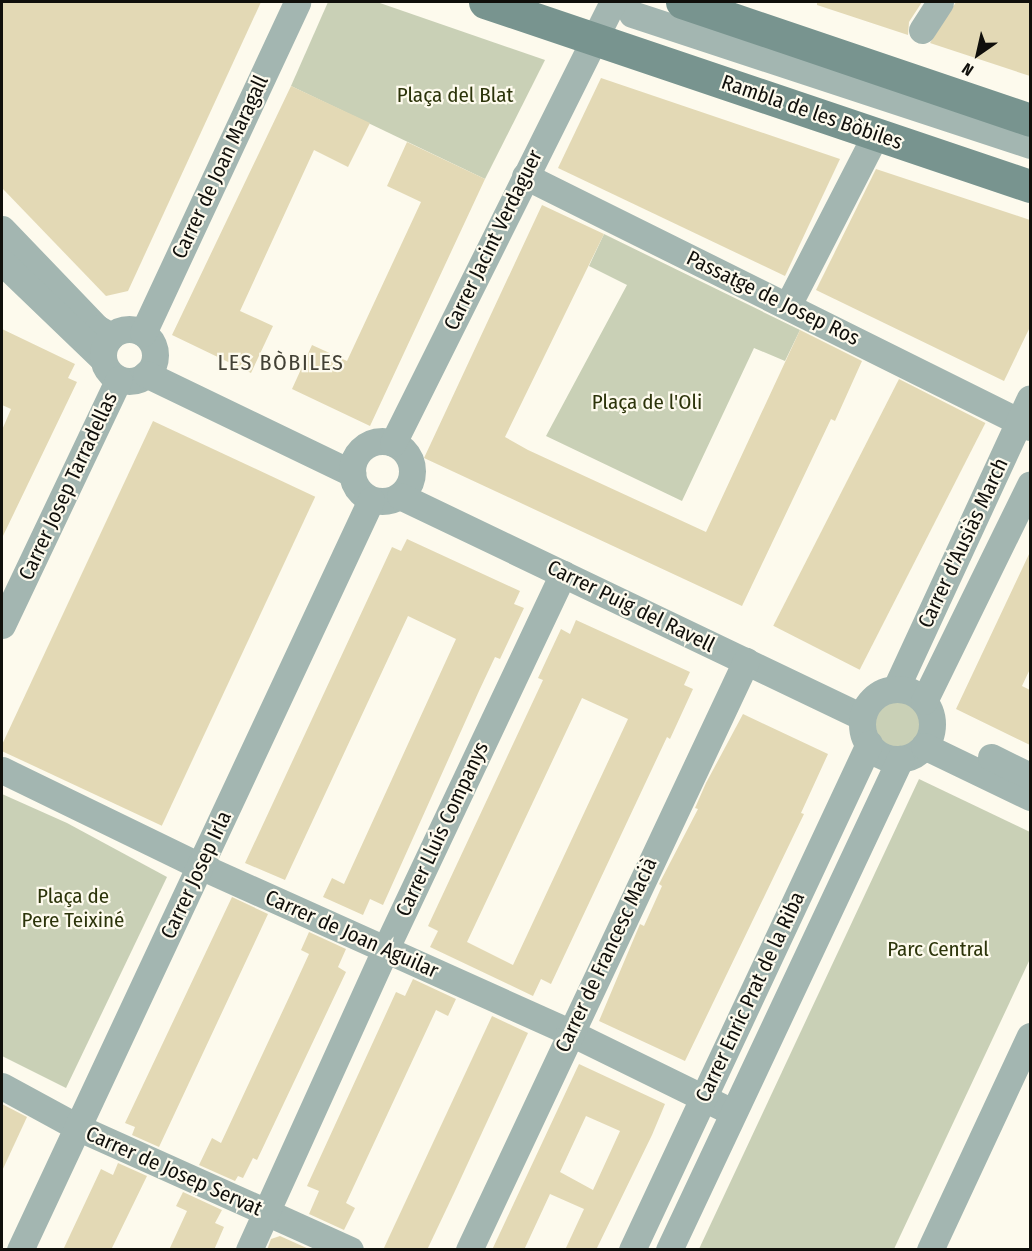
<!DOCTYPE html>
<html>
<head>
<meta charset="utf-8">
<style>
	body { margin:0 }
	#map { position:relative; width:1032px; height:1251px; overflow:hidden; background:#fdfaed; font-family:"Fira Sans Condensed",sans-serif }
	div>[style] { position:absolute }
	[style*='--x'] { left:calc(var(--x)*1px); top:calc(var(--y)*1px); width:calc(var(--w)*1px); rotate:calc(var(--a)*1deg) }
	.green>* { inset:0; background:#c9d0b6 }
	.round { border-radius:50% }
	.building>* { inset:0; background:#e3d9b5; transform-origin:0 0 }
	.street>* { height:27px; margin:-13.5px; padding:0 13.5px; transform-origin:13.5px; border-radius:13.5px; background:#a3b6b1 }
	.street>.ring { margin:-13.5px; padding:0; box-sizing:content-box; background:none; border:27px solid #a3b6b1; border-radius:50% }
	.secondary>* { height:33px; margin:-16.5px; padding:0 16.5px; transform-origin:16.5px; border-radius:16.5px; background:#78948f }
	span { translate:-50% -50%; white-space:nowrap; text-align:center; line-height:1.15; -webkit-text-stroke:4.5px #fdfaed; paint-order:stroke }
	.park-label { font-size:21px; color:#2c340a }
	.street-label { font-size:21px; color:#100f0b }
	.neighbourhood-label { font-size:22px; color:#424035; letter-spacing:1.5px }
	.frame { position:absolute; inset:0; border:3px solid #100f0b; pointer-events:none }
	.north { position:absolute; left:948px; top:24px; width:60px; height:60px; -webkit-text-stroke:4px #fdfaed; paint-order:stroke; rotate:214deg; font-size:16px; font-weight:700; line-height:24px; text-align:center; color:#100f0b }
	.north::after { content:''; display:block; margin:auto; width:21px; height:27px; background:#100f0b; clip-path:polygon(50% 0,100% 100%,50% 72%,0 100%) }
</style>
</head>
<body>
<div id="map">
	<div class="green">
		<div style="clip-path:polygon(328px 2px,377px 2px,545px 60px,485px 179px,291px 86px)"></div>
		<div style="clip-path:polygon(604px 234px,800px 330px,785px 361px,754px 348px,682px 501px,546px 436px,627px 285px,589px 266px)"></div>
		<div class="round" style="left:872px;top:700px;width:48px;height:48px"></div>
		<div style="clip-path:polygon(919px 779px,1030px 832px,1030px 959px,894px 1249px,699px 1249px)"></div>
		<div style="clip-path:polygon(2px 794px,67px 823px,167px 877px,66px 1088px,2px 1056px)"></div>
	</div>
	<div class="building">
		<div style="clip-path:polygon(2px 2px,261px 2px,128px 291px,106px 296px,2px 188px)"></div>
		<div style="clip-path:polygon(817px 2px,922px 2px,909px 22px,908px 35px,817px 5px)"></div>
		<div style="clip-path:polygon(956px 2px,1030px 2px,1030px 76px,930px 43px)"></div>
		<div style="clip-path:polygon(601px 78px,840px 159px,785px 276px,558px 168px)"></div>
		<div style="clip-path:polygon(291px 86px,370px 123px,348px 167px,314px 150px,240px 311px,273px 326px,251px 373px,172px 335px)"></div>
		<div style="clip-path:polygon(407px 142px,485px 179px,370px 426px,292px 389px,312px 345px,347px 361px,421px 202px,387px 186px)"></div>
		<div style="clip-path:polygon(876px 169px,1030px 220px,1030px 327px,1004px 381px,816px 290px)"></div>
		<div style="clip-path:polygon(542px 205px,604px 234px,505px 437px,528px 450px,706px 532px,800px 330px,862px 361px,835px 421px,831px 419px,742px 606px,424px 458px)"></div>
		<div style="clip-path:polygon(2px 329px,75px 364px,68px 378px,77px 382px,2px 538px,2px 430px,11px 409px,2px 405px)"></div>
		<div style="left:899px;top:379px;width:97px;height:277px;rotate:27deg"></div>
		<div style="left:153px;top:421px;width:179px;height:363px;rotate:25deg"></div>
		<div style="clip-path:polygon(407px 539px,520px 591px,514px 604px,524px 608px,500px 659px,495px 657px,479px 691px,383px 905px,370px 899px,363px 915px,323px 897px,332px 878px,344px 884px,456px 639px,408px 616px,285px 880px,245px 863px,392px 547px,401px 551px)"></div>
		<div style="clip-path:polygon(1030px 552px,1030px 669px,1022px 686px,1030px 690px,1030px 745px,956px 709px)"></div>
		<div style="clip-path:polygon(evenodd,576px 620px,690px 672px,684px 685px,693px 689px,670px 739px,667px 737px,551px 984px,541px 979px,533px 996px,430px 947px,438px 931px,428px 926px,543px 680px,538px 678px,561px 629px,570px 634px,576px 620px,582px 698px,628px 719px,513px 965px,467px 942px,582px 698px)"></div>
		<div style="clip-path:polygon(743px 714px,828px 754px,801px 813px,804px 814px,685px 1061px,599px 1021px,640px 924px,644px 926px,662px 886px,659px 884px,698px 809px,695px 808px,706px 783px)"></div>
		<div style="clip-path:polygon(232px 897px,268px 914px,159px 1147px,132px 1135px,135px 1127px,125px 1123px)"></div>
		<div style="clip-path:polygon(309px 932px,346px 949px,338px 967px,346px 972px,257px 1160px,253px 1158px,243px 1178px,238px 1176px,235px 1181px,199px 1165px,212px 1138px,221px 1143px,292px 991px,309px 954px,301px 950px)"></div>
		<div style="clip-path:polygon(413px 979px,456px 999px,448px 1016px,436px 1010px,346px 1203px,355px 1208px,344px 1230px,309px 1214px,319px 1191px,307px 1186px,396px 992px,405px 996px)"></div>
		<div style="clip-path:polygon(492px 1016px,528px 1033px,455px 1191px,427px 1250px,383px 1250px)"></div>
		<div style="clip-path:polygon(evenodd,579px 1064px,665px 1104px,652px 1135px,596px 1250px,565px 1250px,584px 1209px,550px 1194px,524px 1250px,492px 1250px,579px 1064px,586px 1116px,620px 1131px,593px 1190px,560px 1172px,586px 1116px)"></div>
		<div style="clip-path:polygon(2px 1104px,27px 1117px,2px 1171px)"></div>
		<div style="clip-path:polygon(118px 1163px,147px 1176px,111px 1250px,63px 1250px,101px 1169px,113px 1175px)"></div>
		<div style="clip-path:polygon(183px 1192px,222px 1210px,215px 1223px,224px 1227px,214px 1250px,169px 1250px,187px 1211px,176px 1206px)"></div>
		<div style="clip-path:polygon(280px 1236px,311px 1250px,267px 1250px,271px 1239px)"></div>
	</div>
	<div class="street">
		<div style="--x:632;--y:14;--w:419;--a:18.2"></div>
		<div style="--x:922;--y:30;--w:33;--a:-57"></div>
		<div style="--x:525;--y:176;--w:564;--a:26.43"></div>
		<div style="--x:2;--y:229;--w:137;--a:46.2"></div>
		<div style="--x:97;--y:328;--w:16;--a:30"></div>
		<div style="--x:2;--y:262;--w:140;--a:43.8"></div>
		<div style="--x:788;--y:305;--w:192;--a:-62.8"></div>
		<div class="ring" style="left:103px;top:329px;width:25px;height:25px"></div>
		<div style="--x:143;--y:333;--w:365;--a:-65"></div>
		<div style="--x:146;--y:374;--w:229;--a:25.7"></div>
		<div class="ring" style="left:352px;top:441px;width:33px;height:33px"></div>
		<div style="--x:393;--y:443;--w:493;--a:-63.5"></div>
		<div style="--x:400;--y:496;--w:512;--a:25.56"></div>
		<div style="--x:2;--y:625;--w:272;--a:-64.6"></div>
		<div style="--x:896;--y:688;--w:319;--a:-65.2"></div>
		<div class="ring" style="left:862px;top:689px;width:43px;height:43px"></div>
		<div style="--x:924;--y:701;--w:241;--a:-63.9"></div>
		<div style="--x:924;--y:746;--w:118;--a:25.7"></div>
		<div style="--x:991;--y:757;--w:43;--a:26"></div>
		<div style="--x:2;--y:770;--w:220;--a:25.9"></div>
		<div style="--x:200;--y:866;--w:405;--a:24.2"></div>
		<div style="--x:569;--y:1032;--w:182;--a:26.1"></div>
		<div style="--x:2;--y:1086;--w:88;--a:28.6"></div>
		<div style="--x:79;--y:1128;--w:297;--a:24.2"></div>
		<div style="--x:20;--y:1250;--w:828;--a:-64.92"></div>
		<div style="--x:249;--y:1250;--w:332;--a:-65.6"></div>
		<div style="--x:386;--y:948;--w:414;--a:-64.7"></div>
		<div style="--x:469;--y:1250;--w:651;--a:-64.81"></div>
		<div style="--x:632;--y:1250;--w:559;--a:-64.9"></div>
		<div style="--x:669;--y:1250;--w:543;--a:-64.8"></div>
		<div style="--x:930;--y:1250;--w:236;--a:-65"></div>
	</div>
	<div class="secondary">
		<div style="--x:485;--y:2;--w:575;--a:18.66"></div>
		<div style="--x:682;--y:2;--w:367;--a:18.7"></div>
	</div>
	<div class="park-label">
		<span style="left:455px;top:95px">Plaça del Blat</span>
		<span style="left:647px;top:402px">Plaça de l'Oli</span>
		<span style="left:73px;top:908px">Plaça de<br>Pere Teixiné</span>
		<span style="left:938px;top:949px">Parc Central</span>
	</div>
	<div class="street-label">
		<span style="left:812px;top:112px;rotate:19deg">Rambla de les Bòbiles</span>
		<span style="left:220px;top:167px;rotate:-65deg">Carrer de Joan Maragall</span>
		<span style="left:493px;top:240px;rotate:-64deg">Carrer Jacint Verdaguer</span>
		<span style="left:773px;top:298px;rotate:26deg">Passatge de Josep Ros</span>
		<span style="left:68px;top:486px;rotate:-65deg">Carrer Josep Tarradellas</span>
		<span style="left:963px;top:543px;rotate:-65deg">Carrer d'Ausiàs March</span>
		<span style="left:631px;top:606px;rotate:26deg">Carrer Puig del Ravell</span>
		<span style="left:442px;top:829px;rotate:-65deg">Carrer Lluís Companys</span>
		<span style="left:196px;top:875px;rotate:-65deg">Carrer Josep Irla</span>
		<span style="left:352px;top:934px;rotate:24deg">Carrer de Joan Aguilar</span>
		<span style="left:606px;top:955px;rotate:-65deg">Carrer de Francesc Macià</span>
		<span style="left:750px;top:997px;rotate:-65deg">Carrer Enric Prat de la Riba</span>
		<span style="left:174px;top:1171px;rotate:24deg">Carrer de Josep Servat</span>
	</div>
	<div class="neighbourhood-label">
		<span style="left:281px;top:363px">LES BÒBILES</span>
	</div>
	<div class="frame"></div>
	<div class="north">N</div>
</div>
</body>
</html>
